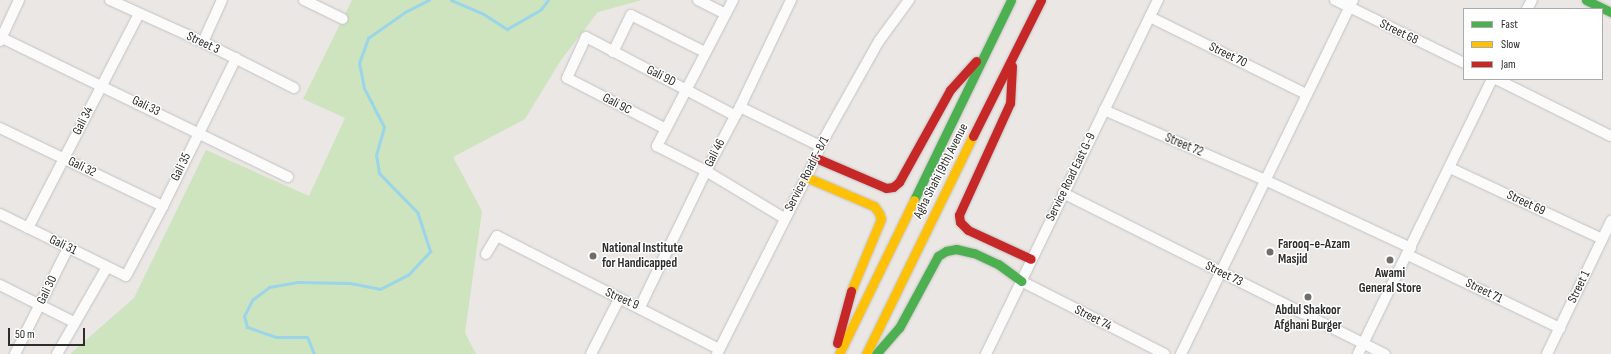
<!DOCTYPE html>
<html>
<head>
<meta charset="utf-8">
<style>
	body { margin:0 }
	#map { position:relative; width:1611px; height:354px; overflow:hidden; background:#eae7e4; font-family:"Sofia Sans Condensed",sans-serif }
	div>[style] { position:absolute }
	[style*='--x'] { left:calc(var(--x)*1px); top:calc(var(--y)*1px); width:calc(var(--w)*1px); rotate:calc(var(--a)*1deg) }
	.green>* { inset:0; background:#cde4be }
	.stream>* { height:3px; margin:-1.5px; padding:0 1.5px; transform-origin:1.5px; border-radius:1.5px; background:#9ad5e9 }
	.roads { filter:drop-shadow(0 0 1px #c4c3c3) drop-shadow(0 0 1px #c4c3c3) }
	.street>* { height:10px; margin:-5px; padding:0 5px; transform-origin:5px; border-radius:5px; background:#fcfbfb }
	.fast>* { height:9px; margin:-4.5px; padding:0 4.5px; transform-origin:4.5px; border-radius:4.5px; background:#4caf50 }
	.slow>* { height:9px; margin:-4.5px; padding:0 4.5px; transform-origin:4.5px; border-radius:4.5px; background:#ffc107 }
	.jam>* { height:9px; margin:-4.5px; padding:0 4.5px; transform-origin:4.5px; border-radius:4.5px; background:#c62828 }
	.dots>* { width:11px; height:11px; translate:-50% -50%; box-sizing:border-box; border:2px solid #fff; border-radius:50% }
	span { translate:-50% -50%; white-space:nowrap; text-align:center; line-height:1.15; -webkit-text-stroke:3px #fff; paint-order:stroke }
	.street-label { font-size:13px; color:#2d2d2d }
	.poi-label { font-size:13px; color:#2d2d2d; font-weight:700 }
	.left { translate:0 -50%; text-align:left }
	.legend { position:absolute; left:1463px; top:8px; width:140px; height:72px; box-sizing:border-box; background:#fff; border:1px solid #ababab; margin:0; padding:5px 7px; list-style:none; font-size:12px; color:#2d2d2d }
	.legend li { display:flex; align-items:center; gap:8px; height:20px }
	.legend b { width:20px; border:1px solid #ababab }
	.scale { position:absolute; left:8px; top:328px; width:77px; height:18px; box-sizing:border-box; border:2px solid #2d2d2d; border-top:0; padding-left:5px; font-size:12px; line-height:14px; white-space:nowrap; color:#2d2d2d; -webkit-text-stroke:3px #fff; paint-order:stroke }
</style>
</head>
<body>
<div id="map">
	<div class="green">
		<div style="clip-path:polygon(352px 0,642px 0,598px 12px,561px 60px,525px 119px,453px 157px,482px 211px,465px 333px,476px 354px,70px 354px,134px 298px,206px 150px,309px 196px,345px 118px,303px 99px)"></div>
	</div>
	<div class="stream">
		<div style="--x:451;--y:0;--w:34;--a:23"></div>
		<div style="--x:482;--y:13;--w:30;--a:33"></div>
		<div style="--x:507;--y:29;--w:39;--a:-30"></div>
		<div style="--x:541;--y:9;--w:11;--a:-52"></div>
		<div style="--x:314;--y:354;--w:18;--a:-112"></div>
		<div style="--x:307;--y:337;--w:31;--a:180"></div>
		<div style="--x:276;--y:337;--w:31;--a:-161"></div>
		<div style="--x:247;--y:327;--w:11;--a:-105"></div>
		<div style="--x:244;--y:316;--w:18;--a:-63"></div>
		<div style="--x:252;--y:300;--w:21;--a:-37"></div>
		<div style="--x:269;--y:287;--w:28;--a:-10"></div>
		<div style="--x:297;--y:282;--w:53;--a:1.1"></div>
		<div style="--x:350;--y:283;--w:31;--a:11"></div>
		<div style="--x:380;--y:289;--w:31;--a:-27"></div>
		<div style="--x:408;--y:275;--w:33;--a:-47"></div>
		<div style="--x:430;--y:251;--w:40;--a:-108"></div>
		<div style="--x:418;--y:213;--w:56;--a:-134.3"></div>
		<div style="--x:379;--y:173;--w:18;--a:-99"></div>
		<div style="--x:376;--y:155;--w:29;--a:-74"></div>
		<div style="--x:384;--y:127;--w:44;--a:-117.1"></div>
		<div style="--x:364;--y:88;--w:25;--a:-101"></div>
		<div style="--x:359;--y:63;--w:27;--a:-70"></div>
		<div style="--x:368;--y:38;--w:45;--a:-35.1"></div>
		<div style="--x:405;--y:12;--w:27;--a:-27"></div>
	</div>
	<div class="roads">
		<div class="street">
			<div style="--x:110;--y:0;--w:102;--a:24.3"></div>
			<div style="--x:203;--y:42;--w:102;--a:26.8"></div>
			<div style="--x:304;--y:0;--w:43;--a:26"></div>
			<div style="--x:698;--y:0;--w:31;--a:27"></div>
			<div style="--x:733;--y:0;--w:165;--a:117.5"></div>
			<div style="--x:657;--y:146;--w:55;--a:27"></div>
			<div style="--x:706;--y:171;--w:91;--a:31.1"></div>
			<div style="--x:1335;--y:0;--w:144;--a:26"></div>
			<div style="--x:1527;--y:9;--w:10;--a:-61"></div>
			<div style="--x:1150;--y:17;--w:174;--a:26.3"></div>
			<div style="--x:2;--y:38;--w:318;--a:25.9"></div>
			<div style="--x:0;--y:41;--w:45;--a:-65.1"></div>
			<div style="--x:203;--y:42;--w:46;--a:-65.7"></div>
			<div style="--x:613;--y:52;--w:41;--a:-64.1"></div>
			<div style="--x:631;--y:15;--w:83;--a:26.6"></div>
			<div style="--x:1496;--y:79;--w:128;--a:26.4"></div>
			<div style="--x:740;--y:107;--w:89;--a:26"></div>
			<div style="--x:1104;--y:110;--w:176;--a:23.5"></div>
			<div style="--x:1265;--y:180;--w:161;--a:25"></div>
			<div style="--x:0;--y:128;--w:181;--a:25.6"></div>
			<div style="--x:666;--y:129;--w:111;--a:-152.7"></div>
			<div style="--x:567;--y:78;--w:45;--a:-65.1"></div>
			<div style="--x:586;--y:37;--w:167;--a:27.8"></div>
			<div style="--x:1450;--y:168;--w:168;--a:25"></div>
			<div style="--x:1063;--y:193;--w:360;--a:26.6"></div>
			<div style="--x:0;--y:214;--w:140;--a:26.2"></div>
			<div style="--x:126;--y:276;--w:79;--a:-62.1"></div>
			<div style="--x:163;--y:206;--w:165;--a:-63.7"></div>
			<div style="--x:28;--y:228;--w:241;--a:-62.6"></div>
			<div style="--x:486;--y:254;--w:21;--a:-59"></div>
			<div style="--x:497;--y:236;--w:249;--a:27"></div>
			<div style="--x:1408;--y:255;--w:169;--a:25.7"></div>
			<div style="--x:1021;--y:281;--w:161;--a:26.9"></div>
			<div style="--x:0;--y:285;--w:83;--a:26.6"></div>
			<div style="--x:640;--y:307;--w:151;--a:-64.1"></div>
			<div style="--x:706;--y:171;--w:72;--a:-62"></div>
			<div style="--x:740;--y:107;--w:119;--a:-64.5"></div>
			<div style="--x:15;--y:354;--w:119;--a:-63.4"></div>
			<div style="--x:57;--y:354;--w:100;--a:-60.1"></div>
			<div style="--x:591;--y:354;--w:62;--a:-63"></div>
			<div style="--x:717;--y:354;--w:220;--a:-63.2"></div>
			<div style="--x:816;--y:158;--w:13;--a:-72"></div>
			<div style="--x:820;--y:146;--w:120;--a:-60.7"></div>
			<div style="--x:879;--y:41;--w:51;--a:-53.8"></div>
			<div style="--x:986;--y:354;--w:394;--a:-64.1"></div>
			<div style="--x:1181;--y:354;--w:394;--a:-64.1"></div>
			<div style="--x:1358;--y:354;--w:306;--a:-64"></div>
			<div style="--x:1547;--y:354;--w:148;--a:-64.3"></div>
		</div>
		<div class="fast">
			<div style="--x:1586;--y:0;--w:28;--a:26"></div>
			<div style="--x:914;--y:200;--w:222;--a:-64.1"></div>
			<div style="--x:876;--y:354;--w:35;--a:-49"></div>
			<div style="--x:899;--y:328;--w:82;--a:-61.6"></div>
			<div style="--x:938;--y:256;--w:9;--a:-32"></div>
			<div style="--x:946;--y:251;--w:10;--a:-11"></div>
			<div style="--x:956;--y:249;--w:18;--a:13"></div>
			<div style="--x:974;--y:253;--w:26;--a:25"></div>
			<div style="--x:998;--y:264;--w:29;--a:36"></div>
		</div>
		<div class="slow">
			<div style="--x:806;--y:177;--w:74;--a:23.1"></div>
			<div style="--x:874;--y:206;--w:9;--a:54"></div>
			<div style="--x:879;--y:213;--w:6;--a:72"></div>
			<div style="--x:881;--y:219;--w:78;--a:112.6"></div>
			<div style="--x:839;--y:354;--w:171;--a:-64"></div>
			<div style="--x:866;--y:354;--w:243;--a:-63.9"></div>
		</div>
		<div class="jam">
			<div style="--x:1012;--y:66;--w:37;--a:93"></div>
			<div style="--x:1010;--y:103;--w:123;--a:114.5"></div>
			<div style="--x:959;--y:215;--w:7;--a:82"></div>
			<div style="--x:960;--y:222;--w:11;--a:45"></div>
			<div style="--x:968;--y:230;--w:69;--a:24.7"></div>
			<div style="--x:973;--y:136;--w:152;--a:-63.4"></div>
			<div style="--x:816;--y:158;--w:76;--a:23.2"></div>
			<div style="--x:886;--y:188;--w:7;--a:-8"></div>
			<div style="--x:893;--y:187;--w:8;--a:-40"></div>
			<div style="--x:899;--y:182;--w:105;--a:-61"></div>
			<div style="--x:950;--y:90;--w:39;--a:-48"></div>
			<div style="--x:837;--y:343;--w:54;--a:-74.9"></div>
		</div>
	</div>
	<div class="dots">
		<div style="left:1270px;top:252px;background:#6f6e6d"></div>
		<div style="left:593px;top:256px;background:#6f6e6d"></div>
		<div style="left:1390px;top:260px;background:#6f6e6d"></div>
		<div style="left:1308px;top:297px;background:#6f6e6d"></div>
	</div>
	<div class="street-label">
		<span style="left:1399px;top:32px;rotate:26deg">Street 68</span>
		<span style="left:203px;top:43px;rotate:25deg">Street 3</span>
		<span style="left:1228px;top:55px;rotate:26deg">Street 70</span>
		<span style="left:661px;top:76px;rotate:27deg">Gali 9D</span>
		<span style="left:617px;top:104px;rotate:28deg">Gali 9C</span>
		<span style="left:146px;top:106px;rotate:26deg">Gali 33</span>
		<span style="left:83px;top:121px;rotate:-63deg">Gali 34</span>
		<span style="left:1184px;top:145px;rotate:23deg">Street 72</span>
		<span style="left:715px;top:153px;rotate:-63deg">Gali 46</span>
		<span style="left:82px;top:167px;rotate:26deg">Gali 32</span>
		<span style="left:181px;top:167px;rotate:-64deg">Gali 35</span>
		<span style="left:941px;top:171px;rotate:-63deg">Agha Shahi (9th) Avenue</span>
		<span style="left:807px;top:174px;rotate:-63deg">Service Road F-8/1</span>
		<span style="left:1071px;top:177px;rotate:-64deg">Service Road East G-9</span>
		<span style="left:1526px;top:203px;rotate:25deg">Street 69</span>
		<span style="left:63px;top:245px;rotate:26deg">Gali 31</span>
		<span style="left:1224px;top:274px;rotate:26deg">Street 73</span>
		<span style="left:1579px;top:287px;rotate:-64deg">Street 1</span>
		<span style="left:47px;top:290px;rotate:-64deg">Gali 30</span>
		<span style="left:1484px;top:291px;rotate:26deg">Street 71</span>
		<span style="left:622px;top:299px;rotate:24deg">Street 9</span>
		<span style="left:1093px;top:318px;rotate:27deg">Street 74</span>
	</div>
	<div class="poi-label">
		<span class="left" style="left:1278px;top:252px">Farooq-e-Azam<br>Masjid</span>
		<span class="left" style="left:602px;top:256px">National Institute<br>for Handicapped</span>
		<span style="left:1390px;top:281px">Awami<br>General Store</span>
		<span style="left:1308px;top:318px">Abdul Shakoor<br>Afghani Burger</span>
	</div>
	<ul class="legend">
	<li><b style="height:5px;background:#4caf50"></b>Fast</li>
	<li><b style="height:5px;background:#ffc107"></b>Slow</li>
	<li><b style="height:5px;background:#c62828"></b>Jam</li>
	</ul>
	<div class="scale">50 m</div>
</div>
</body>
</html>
